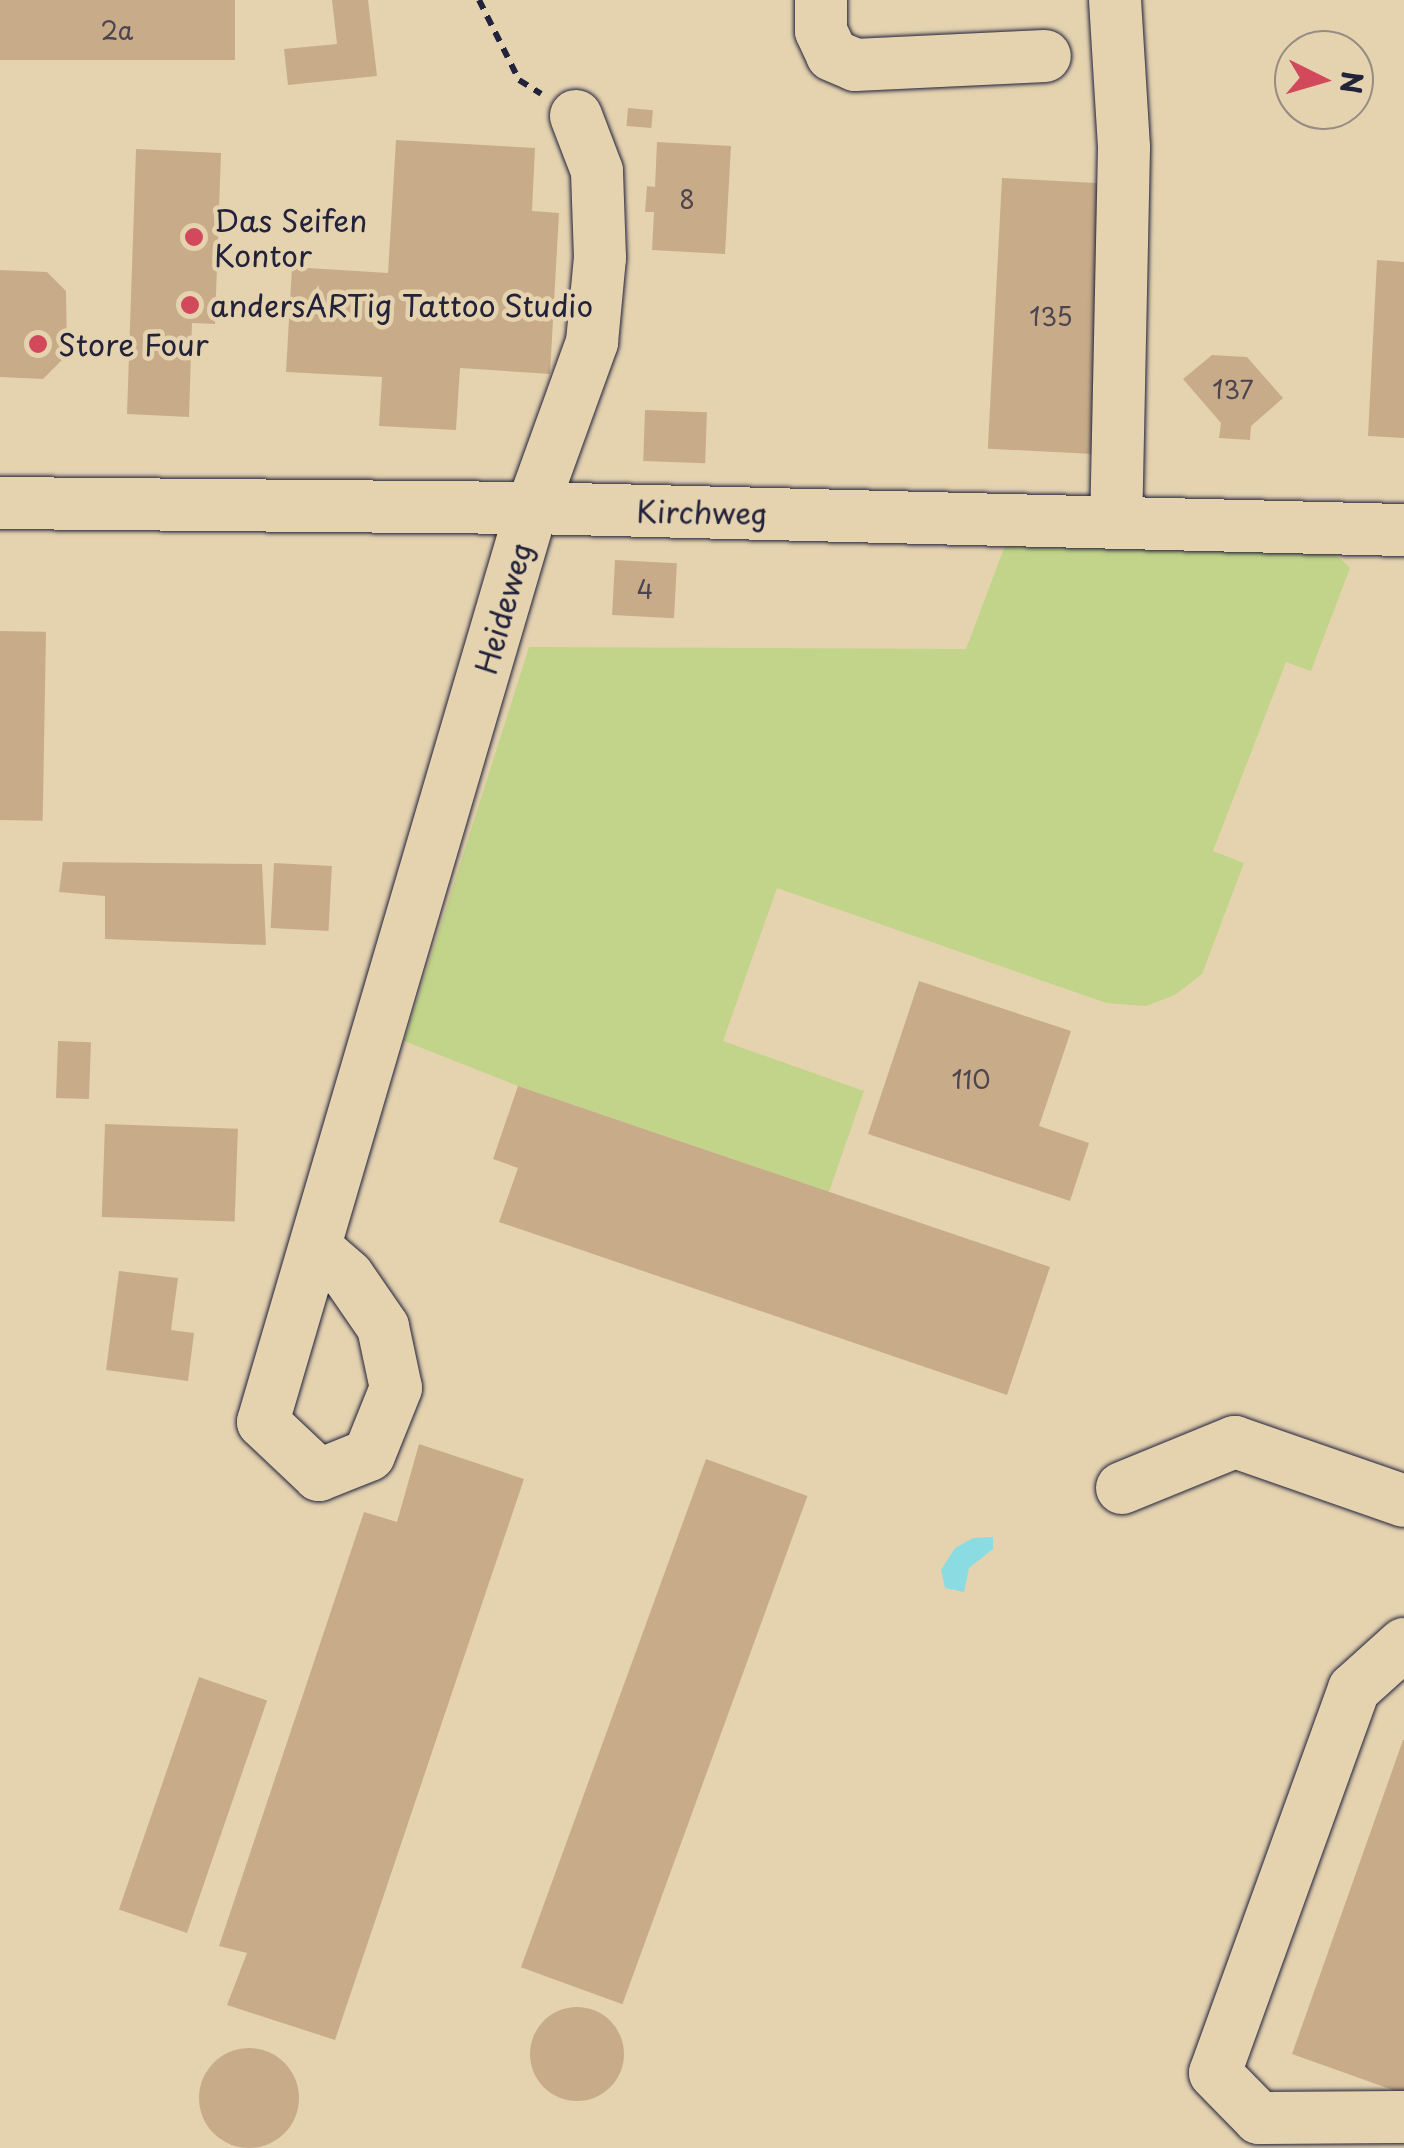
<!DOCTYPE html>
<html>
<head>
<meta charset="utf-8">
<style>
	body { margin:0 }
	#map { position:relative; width:1404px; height:2148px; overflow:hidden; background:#e5d3b0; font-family:"Playpen Sans",sans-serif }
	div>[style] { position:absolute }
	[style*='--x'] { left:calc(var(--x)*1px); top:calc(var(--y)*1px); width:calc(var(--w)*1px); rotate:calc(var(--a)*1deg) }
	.green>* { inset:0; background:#c2d489 }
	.water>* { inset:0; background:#8adce2 }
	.building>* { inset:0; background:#c8ac89; transform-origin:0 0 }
	.round { border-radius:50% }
	.path>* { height:6px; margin-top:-3px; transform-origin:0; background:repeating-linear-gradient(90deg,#22223b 0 10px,transparent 0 18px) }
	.roads { filter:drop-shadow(0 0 2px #22223b) drop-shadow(0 0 2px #22223b) }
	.minor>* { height:52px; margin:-26px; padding:0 26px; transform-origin:26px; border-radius:26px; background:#e5d3b0 }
	.dots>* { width:28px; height:28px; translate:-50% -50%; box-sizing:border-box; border:5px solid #e5d3b0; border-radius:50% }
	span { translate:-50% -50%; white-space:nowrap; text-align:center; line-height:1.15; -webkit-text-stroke:9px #e5d3b0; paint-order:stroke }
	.number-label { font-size:25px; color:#4c444e }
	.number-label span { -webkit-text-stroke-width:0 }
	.poi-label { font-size:30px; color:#22223b }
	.left { translate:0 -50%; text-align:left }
	.street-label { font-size:30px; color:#22223b }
	.north { position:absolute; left:1274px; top:30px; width:100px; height:100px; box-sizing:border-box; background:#e5d3b0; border:2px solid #978c81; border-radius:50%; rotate:95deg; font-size:28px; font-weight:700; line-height:40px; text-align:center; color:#22223b }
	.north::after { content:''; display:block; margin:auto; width:35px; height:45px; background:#d1495b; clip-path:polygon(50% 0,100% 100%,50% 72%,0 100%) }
</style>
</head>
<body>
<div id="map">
	<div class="green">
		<div style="clip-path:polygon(1006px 543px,1332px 550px,1350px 568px,1311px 671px,1286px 662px,1213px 851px,1244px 863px,1202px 974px,1175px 995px,1146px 1006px,1106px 1003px,777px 888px,723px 1041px,864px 1091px,829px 1192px,518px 1086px,404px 1041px,529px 647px,966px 649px)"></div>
	</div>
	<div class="water">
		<div style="clip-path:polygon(993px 1537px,993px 1549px,969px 1568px,964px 1592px,945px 1588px,941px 1570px,955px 1548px,973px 1538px)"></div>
	</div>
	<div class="building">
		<div style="left:0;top:0;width:235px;height:60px"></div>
		<div style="clip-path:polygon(332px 0,368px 0,377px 76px,288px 85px,284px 49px,337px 44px)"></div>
		<div style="left:628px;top:108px;width:25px;height:18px;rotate:5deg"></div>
		<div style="clip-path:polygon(396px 140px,535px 148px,532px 211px,559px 213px,550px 374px,460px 368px,456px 430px,379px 426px,382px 377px,286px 372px,292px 267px,388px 273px)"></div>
		<div style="clip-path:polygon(657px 142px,731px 146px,725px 254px,652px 250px,654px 212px,645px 212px,647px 186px,655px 187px)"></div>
		<div style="clip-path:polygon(136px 149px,221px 153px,215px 324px,192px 323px,189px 417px,127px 414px)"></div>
		<div style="left:1002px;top:178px;width:109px;height:271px;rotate:3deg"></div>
		<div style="clip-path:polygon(1377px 260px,1404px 262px,1404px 438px,1368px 436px)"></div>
		<div style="clip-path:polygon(0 270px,47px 272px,66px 291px,67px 355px,43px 379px,0 377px)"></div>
		<div style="clip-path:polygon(1212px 355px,1247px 357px,1283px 398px,1251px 426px,1250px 440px,1219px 438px,1221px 423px,1183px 379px)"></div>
		<div style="left:645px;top:410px;width:62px;height:51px;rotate:2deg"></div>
		<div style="left:615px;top:560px;width:62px;height:55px;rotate:3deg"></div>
		<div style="left:0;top:631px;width:46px;height:189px;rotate:1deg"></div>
		<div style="clip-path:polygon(63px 862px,262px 864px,266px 945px,105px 939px,105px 896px,59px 892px)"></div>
		<div style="left:274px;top:863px;width:58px;height:65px;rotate:3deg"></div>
		<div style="clip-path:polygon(919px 981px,1071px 1031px,1039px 1126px,1089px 1143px,1070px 1201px,868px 1134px)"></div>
		<div style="left:58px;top:1041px;width:33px;height:57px;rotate:2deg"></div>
		<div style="clip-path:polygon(518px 1086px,1050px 1267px,1007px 1395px,499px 1222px,518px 1168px,493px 1159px)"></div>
		<div style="left:105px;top:1124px;width:133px;height:93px;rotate:2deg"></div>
		<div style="clip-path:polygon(119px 1271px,178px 1278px,171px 1330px,194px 1333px,188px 1381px,106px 1370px)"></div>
		<div style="clip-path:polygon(419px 1444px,524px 1479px,335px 2040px,227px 2005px,247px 1953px,219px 1946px,364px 1512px,397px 1522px)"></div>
		<div style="left:706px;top:1459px;width:108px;height:541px;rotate:20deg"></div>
		<div style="left:199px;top:1677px;width:72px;height:246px;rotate:19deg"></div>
		<div style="clip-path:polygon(1403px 1740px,1404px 1740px,1404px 2094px,1292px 2054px)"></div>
		<div class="round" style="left:530px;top:2007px;width:94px;height:94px"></div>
		<div class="round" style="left:199px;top:2048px;width:100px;height:100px"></div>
	</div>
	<div class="path">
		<div style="--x:479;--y:0;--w:89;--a:63.4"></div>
		<div style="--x:519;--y:80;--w:26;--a:32"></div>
	</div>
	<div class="roads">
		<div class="minor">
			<div style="--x:821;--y:0;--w:31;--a:90"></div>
			<div style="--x:821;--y:31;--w:26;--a:65"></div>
			<div style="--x:832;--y:55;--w:25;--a:23"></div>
			<div style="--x:855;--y:65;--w:190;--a:-2.7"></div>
			<div style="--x:1115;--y:0;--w:148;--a:86.5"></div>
			<div style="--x:1124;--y:148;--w:375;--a:91.2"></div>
			<div style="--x:0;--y:503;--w:532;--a:0.54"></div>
			<div style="--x:532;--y:508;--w:872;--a:1.45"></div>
			<div style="--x:317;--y:1249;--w:41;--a:41.1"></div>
			<div style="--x:348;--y:1276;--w:62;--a:55.5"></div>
			<div style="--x:383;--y:1327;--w:62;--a:78"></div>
			<div style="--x:396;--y:1388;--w:72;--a:111.9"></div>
			<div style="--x:369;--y:1455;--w:54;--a:158.2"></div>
			<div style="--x:319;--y:1475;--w:77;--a:-136.6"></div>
			<div style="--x:263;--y:1422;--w:953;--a:-73.6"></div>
			<div style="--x:532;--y:508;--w:177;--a:-70.1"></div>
			<div style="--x:592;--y:342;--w:84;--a:-84.6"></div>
			<div style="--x:600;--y:258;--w:87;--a:-92"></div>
			<div style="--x:597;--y:171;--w:59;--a:-110.9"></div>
			<div style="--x:1122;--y:1488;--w:122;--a:-22.2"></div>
			<div style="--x:1235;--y:1442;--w:179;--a:19.2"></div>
			<div style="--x:1404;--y:1644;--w:67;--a:138"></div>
			<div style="--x:1354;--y:1689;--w:408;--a:109.9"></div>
			<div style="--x:1215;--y:2073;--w:63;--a:45.6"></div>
			<div style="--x:1259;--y:2118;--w:145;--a:-0.4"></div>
		</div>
	</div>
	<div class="dots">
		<div style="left:194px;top:237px;background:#d1495b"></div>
		<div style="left:190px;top:305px;background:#d1495b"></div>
		<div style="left:38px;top:344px;background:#d1495b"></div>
	</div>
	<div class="number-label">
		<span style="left:117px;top:30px">2a</span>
		<span style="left:687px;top:199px">8</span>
		<span style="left:1051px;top:316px">135</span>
		<span style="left:1233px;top:389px">137</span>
		<span style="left:645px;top:589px">4</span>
		<span style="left:971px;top:1079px">110</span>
	</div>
	<div class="poi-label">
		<span class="left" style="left:214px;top:237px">Das Seifen<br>Kontor</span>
		<span class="left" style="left:210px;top:305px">andersARTig Tattoo Studio</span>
		<span class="left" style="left:58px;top:344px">Store Four</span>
	</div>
	<div class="street-label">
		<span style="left:702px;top:512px;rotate:1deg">Kirchweg</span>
		<span style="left:503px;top:608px;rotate:-74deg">Heideweg</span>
	</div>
	<div class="north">N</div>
</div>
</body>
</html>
